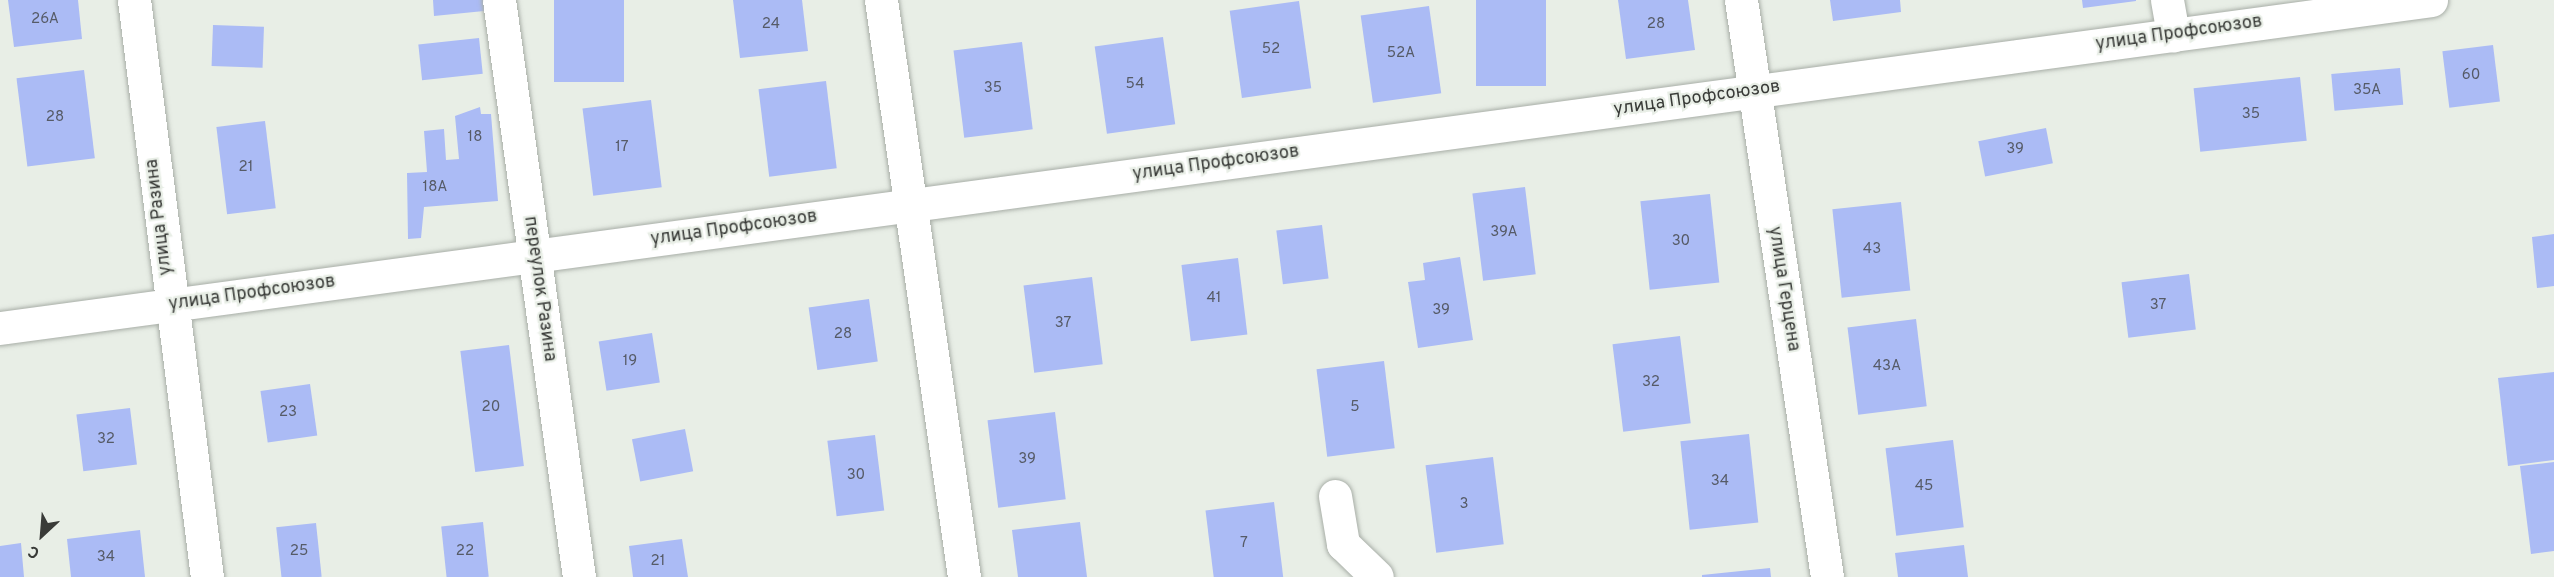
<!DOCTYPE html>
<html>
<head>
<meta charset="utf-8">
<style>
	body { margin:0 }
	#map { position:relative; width:2554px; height:577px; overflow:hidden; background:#e8eee6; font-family:Overpass,sans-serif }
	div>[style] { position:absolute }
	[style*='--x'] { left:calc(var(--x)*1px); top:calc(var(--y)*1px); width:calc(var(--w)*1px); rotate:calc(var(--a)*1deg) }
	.building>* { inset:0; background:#abbbf5; transform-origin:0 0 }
	.roads { filter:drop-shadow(0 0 2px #a8aea7) drop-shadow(0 0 2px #a8aea7) }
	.minor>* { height:33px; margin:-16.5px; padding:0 16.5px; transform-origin:16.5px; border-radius:16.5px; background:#fff }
	.tertiary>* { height:33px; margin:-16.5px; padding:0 16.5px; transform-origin:16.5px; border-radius:16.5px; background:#fff }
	span { translate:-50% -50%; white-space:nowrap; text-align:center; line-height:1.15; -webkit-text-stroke:4.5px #e8eee6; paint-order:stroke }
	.number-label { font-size:15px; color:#565b67 }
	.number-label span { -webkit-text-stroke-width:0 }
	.street-label { font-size:18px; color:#393b38 }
	.north { position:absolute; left:12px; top:505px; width:60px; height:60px; -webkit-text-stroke:4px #e8eee6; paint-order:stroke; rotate:206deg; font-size:16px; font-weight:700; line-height:24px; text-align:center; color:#393b38 }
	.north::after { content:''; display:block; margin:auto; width:21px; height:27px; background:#393b38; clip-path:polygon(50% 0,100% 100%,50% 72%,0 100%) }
</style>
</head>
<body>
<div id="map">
	<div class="building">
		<div style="clip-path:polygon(8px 0,78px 0,82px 39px,14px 47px)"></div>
		<div style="clip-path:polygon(433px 0,483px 0,484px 11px,434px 16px)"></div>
		<div style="left:554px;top:0;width:70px;height:82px"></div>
		<div style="clip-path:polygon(733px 0,802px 0,808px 51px,740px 58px)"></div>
		<div style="left:1476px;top:0;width:70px;height:86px"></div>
		<div style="clip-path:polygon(1618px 0,1688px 0,1695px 50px,1626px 59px)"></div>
		<div style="clip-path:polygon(1830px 0,1900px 0,1901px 12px,1833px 21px)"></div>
		<div style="clip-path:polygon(2082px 0,2136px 0,2136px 1px,2083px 8px)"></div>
		<div style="left:1299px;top:1px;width:88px;height:70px;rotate:82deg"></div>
		<div style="left:1429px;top:6px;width:88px;height:69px;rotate:82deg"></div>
		<div style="left:213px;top:25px;width:51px;height:41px;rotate:2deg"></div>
		<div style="left:1163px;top:37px;width:88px;height:69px;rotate:82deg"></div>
		<div style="left:479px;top:38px;width:36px;height:61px;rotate:84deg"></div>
		<div style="left:1022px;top:42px;width:88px;height:69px;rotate:83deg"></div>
		<div style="left:2493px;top:45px;width:57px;height:51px;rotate:83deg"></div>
		<div style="left:2400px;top:68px;width:37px;height:69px;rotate:85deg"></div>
		<div style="left:84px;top:70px;width:89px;height:68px;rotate:83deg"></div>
		<div style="left:2300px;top:77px;width:64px;height:107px;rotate:84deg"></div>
		<div style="left:826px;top:81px;width:88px;height:68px;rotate:83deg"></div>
		<div style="left:651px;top:100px;width:88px;height:69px;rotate:83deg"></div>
		<div style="clip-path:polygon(480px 107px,481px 114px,491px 114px,498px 201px,424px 207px,421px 238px,408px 239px,407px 173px,427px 172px,424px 131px,444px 129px,446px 160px,459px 159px,455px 116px)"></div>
		<div style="left:265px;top:121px;width:88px;height:49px;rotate:83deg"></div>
		<div style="left:2046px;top:128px;width:36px;height:69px;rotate:79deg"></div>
		<div style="left:1525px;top:187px;width:88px;height:53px;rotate:83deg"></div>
		<div style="left:1710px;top:194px;width:89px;height:70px;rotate:84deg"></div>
		<div style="left:1901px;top:202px;width:89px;height:69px;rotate:84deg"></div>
		<div style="left:1322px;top:225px;width:54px;height:46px;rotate:83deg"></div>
		<div style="clip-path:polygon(2554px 234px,2554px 286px,2537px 288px,2532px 237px)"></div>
		<div style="clip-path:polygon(1460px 257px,1473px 340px,1418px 348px,1408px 282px,1425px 280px,1423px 263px)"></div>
		<div style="left:1238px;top:258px;width:77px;height:57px;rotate:83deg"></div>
		<div style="left:2189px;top:274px;width:56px;height:68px;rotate:83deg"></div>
		<div style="left:1092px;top:277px;width:88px;height:69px;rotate:83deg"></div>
		<div style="left:869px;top:299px;width:63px;height:61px;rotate:82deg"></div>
		<div style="left:1916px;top:319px;width:88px;height:69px;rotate:83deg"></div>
		<div style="left:652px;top:333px;width:50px;height:54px;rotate:81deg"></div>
		<div style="left:1680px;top:336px;width:88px;height:68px;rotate:83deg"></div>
		<div style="left:509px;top:345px;width:122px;height:49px;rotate:83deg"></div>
		<div style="left:1384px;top:361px;width:88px;height:68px;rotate:83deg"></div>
		<div style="clip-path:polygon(2554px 372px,2554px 460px,2508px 466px,2498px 378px)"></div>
		<div style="left:310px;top:384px;width:52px;height:50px;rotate:82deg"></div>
		<div style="left:130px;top:408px;width:57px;height:54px;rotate:83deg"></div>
		<div style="left:1055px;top:412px;width:88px;height:68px;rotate:83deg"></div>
		<div style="left:685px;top:429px;width:43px;height:54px;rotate:79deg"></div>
		<div style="left:1749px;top:434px;width:89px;height:69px;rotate:84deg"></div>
		<div style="left:875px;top:435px;width:76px;height:48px;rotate:83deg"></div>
		<div style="left:1953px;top:440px;width:88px;height:68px;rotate:83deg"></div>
		<div style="left:1493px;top:457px;width:88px;height:68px;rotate:83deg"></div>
		<div style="clip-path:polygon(2554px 462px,2554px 551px,2531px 554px,2520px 466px)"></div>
		<div style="left:1274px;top:502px;width:76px;height:69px;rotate:83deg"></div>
		<div style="left:483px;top:522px;width:55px;height:42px;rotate:84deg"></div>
		<div style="clip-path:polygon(1080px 522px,1087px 577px,1018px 577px,1012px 530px)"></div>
		<div style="left:316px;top:523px;width:54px;height:40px;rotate:84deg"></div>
		<div style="clip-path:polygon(140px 530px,145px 577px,71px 577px,67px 539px)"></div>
		<div style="clip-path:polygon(682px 539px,688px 577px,633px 577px,629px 546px)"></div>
		<div style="clip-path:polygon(21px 543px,24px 577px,0 577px,0 546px)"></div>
		<div style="clip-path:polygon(1964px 545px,1968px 577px,1898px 577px,1895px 553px)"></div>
		<div style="clip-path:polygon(1770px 568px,1771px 577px,1702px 577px,1702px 575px)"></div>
	</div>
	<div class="roads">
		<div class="minor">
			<div style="--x:134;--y:0;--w:582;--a:82.79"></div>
			<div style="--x:499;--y:0;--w:583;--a:82.11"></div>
			<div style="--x:881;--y:0;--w:583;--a:81.81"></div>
			<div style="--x:1741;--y:0;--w:583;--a:81.52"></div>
			<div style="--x:2167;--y:0;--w:36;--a:80"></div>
			<div style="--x:1335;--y:496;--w:49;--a:80.5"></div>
			<div style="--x:1343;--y:544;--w:47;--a:44.1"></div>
		</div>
		<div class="tertiary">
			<div style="--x:0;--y:328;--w:2453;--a:-7.68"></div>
		</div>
	</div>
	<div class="number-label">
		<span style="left:45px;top:20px">26А</span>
		<span style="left:771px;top:25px">24</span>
		<span style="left:1656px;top:25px">28</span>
		<span style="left:1271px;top:50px">52</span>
		<span style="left:1401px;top:54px">52А</span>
		<span style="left:2471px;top:76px">60</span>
		<span style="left:1135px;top:85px">54</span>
		<span style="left:993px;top:89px">35</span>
		<span style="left:2367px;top:91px">35А</span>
		<span style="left:2251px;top:115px">35</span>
		<span style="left:55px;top:118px">28</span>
		<span style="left:475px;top:138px">18</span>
		<span style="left:622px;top:148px">17</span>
		<span style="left:2015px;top:150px">39</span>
		<span style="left:246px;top:168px">21</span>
		<span style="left:435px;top:188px">18А</span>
		<span style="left:1504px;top:233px">39А</span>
		<span style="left:1681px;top:242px">30</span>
		<span style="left:1872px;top:250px">43</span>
		<span style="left:1214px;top:299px">41</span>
		<span style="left:2158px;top:306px">37</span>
		<span style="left:1441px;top:311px">39</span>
		<span style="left:1063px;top:324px">37</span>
		<span style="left:843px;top:335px">28</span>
		<span style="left:630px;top:362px">19</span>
		<span style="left:1887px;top:367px">43А</span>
		<span style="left:1651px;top:383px">32</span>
		<span style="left:491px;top:408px">20</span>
		<span style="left:1355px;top:408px">5</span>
		<span style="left:288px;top:413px">23</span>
		<span style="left:106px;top:440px">32</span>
		<span style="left:1027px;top:460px">39</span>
		<span style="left:856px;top:476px">30</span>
		<span style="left:1720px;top:482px">34</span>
		<span style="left:1924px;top:487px">45</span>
		<span style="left:1464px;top:505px">3</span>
		<span style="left:1244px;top:544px">7</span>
		<span style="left:299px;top:552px">25</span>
		<span style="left:465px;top:552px">22</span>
		<span style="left:106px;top:558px">34</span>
		<span style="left:658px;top:562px">21</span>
	</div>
	<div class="street-label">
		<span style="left:2179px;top:34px;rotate:-8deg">улица Профсоюзов</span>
		<span style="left:1697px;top:99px;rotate:-8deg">улица Профсоюзов</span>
		<span style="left:1216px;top:164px;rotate:-8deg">улица Профсоюзов</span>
		<span style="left:160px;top:217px;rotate:-97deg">улица Разина</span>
		<span style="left:734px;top:229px;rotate:-8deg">улица Профсоюзов</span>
		<span style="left:539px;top:289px;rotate:82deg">переулок Разина</span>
		<span style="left:1783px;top:289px;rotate:81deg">улица Герцена</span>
		<span style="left:252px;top:294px;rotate:-8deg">улица Профсоюзов</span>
	</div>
	<div class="north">С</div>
</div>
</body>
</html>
